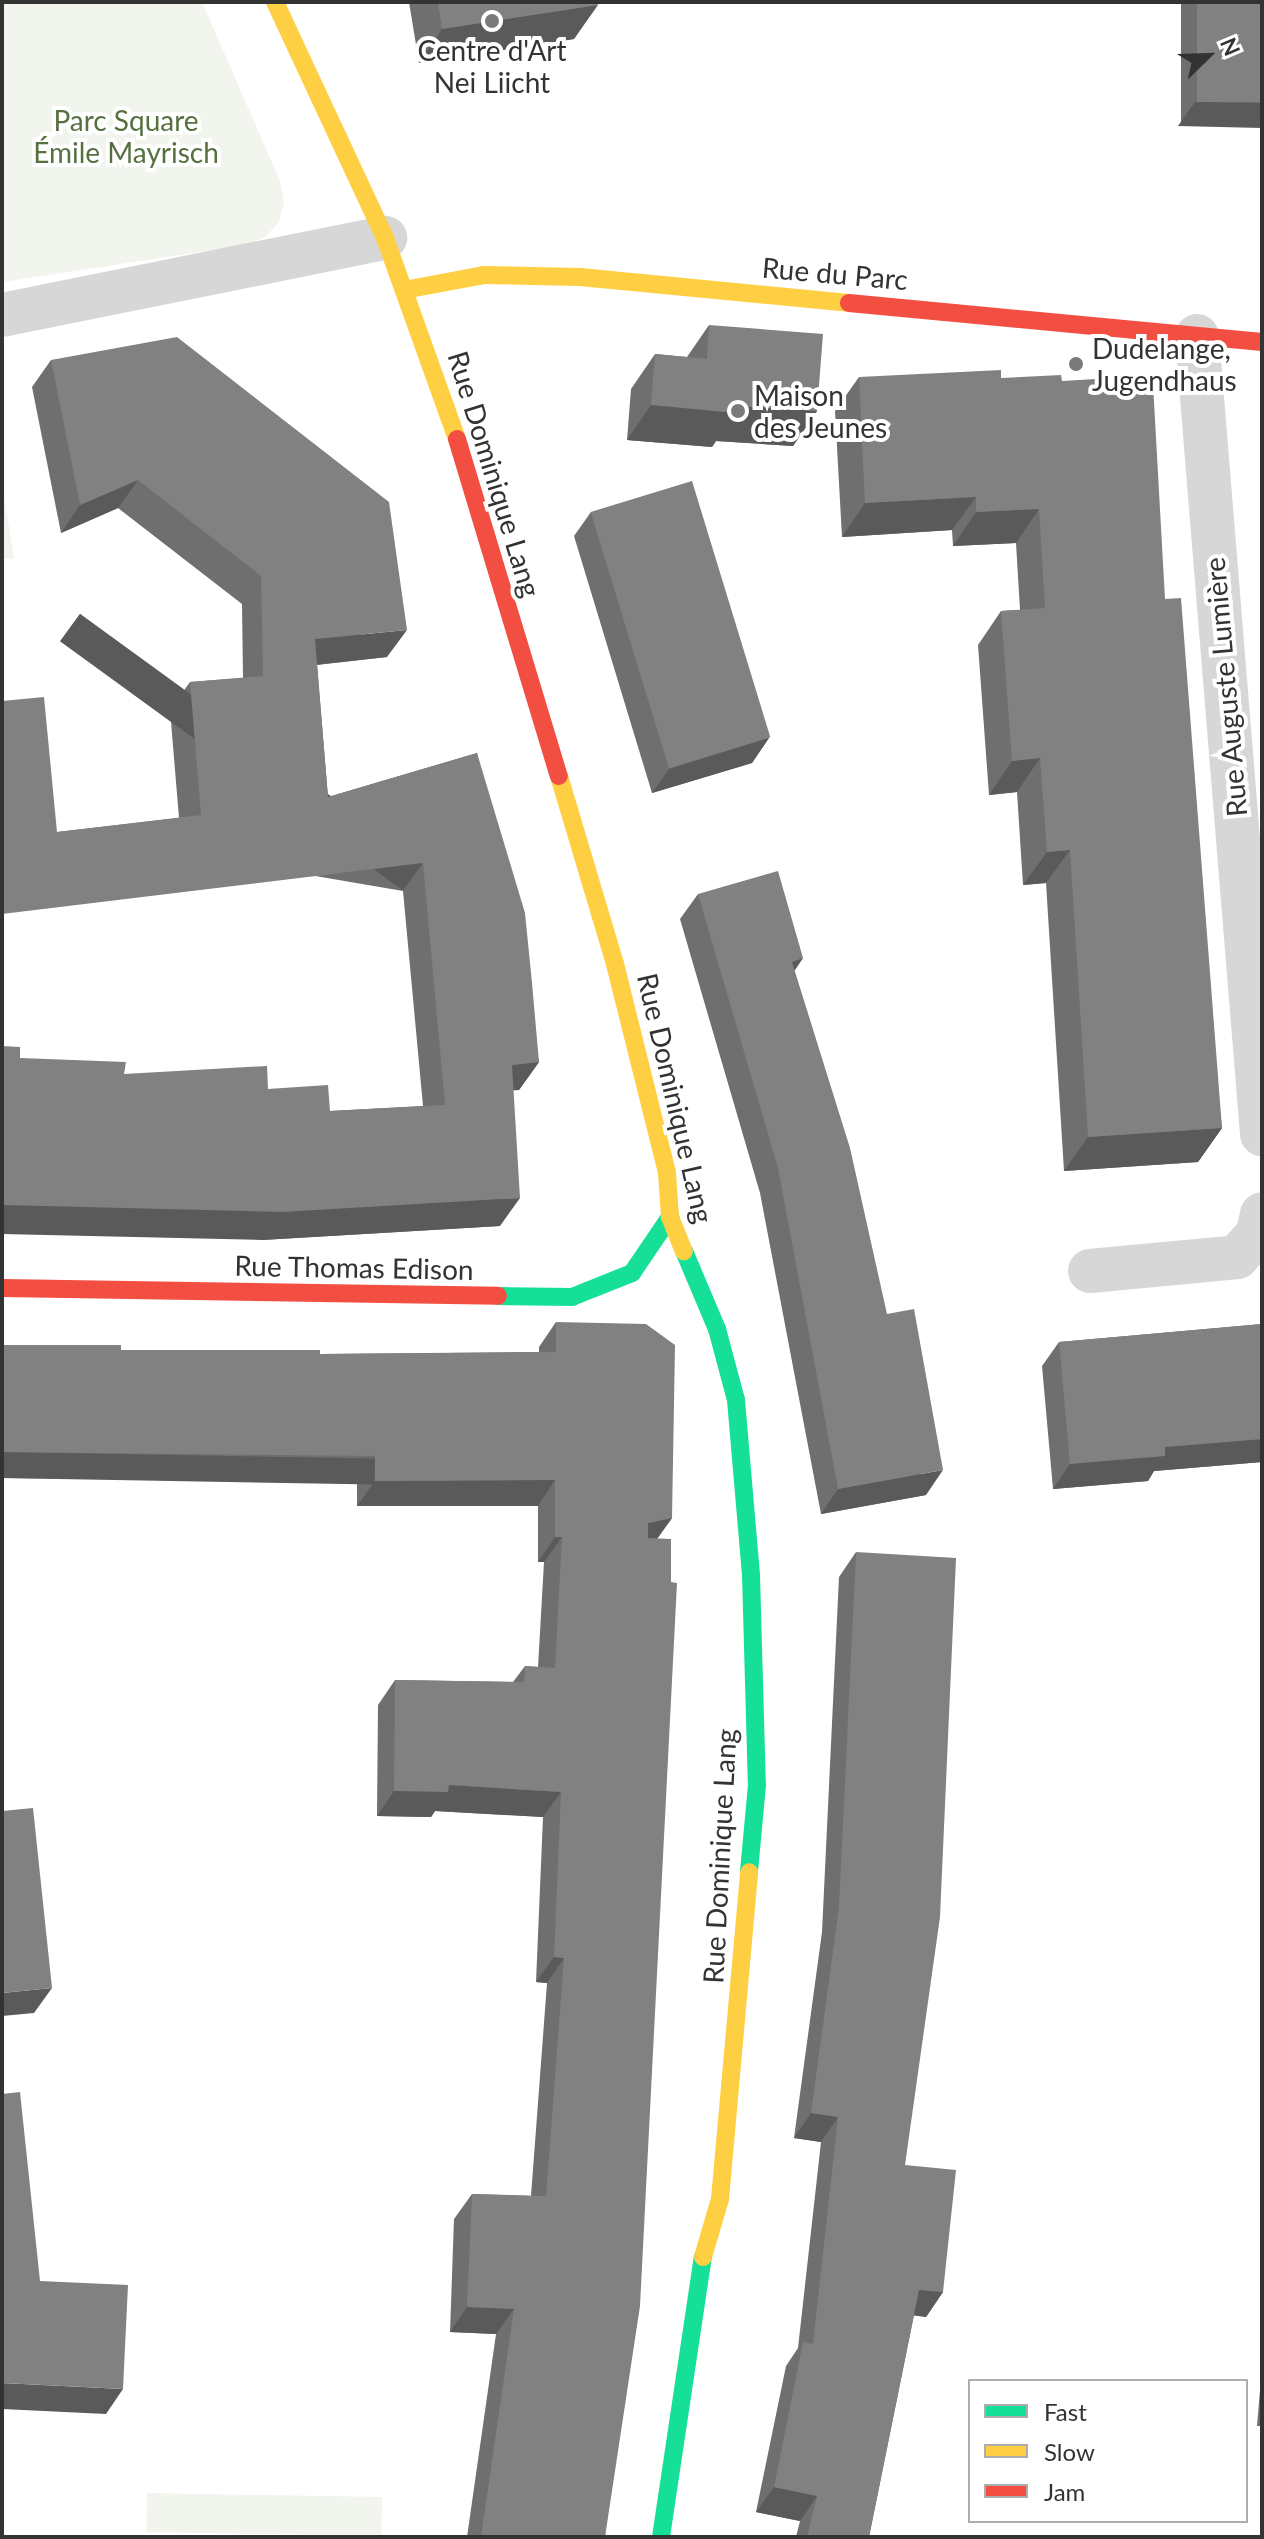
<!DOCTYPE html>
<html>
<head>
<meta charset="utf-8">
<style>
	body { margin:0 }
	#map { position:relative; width:1264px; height:2539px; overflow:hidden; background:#fff; font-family:Lato,sans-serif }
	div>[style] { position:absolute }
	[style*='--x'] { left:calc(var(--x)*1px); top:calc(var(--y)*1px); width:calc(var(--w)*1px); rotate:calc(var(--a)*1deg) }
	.green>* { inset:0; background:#f1f5ed; transform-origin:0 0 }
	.street>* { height:44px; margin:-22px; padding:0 22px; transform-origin:22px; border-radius:22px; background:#d7d7d7 }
	.fast>* { height:18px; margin:-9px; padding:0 9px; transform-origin:9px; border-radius:9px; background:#16e098 }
	.slow>* { height:18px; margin:-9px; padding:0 9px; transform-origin:9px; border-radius:9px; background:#ffcf43 }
	.jam>* { height:18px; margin:-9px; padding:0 9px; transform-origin:9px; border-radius:9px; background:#f24e42 }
	.wall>* { inset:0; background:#6f6f6f; transform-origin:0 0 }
	.shaded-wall>* { inset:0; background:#5a5a5a; transform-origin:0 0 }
	.building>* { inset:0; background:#818181; transform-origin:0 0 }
	.dots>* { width:22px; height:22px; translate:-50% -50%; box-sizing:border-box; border:4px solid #fff; border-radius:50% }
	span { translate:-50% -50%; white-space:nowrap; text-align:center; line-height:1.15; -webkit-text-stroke:8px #fff; paint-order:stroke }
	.poi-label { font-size:28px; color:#333 }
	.left { translate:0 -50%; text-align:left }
	.park-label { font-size:28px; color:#56703f }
	.street-label { font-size:28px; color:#333 }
	.frame { position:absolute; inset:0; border:4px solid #333; pointer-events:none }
	.legend { position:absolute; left:968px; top:2379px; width:280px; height:144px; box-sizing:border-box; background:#fff; border:2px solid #adadad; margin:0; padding:10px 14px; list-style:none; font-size:24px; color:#333 }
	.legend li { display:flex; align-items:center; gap:16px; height:40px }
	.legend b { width:40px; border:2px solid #adadad }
	.north { position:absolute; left:1168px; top:16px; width:80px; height:80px; -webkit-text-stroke:6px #fff; paint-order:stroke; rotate:67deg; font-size:22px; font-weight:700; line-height:32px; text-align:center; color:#333 }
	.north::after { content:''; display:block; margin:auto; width:28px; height:36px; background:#333; clip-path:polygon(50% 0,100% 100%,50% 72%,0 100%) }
</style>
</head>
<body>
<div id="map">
	<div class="green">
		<div style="clip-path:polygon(2px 2px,202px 2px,280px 181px,284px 202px,279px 222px,265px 237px,246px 245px,2px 282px)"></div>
		<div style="clip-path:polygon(2px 486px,14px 558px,2px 559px)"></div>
		<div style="left:147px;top:2493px;width:235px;height:39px;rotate:1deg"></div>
	</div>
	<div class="street">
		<div style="--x:2;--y:315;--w:391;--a:-11.4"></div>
		<div style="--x:1197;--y:336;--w:801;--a:85.34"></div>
		<div style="--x:1090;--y:1271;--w:148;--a:-5.4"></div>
		<div style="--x:1237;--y:1257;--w:31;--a:-48"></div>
		<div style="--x:1258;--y:1234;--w:20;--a:-79"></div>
	</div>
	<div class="fast">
		<div style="--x:684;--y:1251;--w:85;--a:67.1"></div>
		<div style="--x:717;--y:1329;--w:73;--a:75"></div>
		<div style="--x:736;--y:1400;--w:176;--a:85.1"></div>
		<div style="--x:751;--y:1575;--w:210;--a:88.4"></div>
		<div style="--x:757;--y:1785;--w:87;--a:95.3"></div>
		<div style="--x:498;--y:1296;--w:74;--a:0.8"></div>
		<div style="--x:572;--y:1297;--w:65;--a:-21.8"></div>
		<div style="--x:632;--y:1273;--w:68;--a:-55.8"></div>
		<div style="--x:661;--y:2537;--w:283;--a:-81.5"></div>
	</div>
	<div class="slow">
		<div style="--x:275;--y:2;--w:260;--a:65"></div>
		<div style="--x:385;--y:238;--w:214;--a:70.3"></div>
		<div style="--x:404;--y:290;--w:81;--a:-10.6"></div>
		<div style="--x:484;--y:275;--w:96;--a:1.2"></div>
		<div style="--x:580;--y:277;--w:270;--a:5.5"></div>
		<div style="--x:559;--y:776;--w:196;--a:73.4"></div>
		<div style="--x:615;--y:964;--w:215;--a:76"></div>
		<div style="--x:667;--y:1173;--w:44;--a:86.1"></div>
		<div style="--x:670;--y:1217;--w:37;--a:68"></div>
		<div style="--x:703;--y:2257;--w:60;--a:-73.7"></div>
		<div style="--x:720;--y:2199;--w:328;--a:-84.9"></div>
	</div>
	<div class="jam">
		<div style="--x:849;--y:303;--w:415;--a:5.4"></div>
		<div style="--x:457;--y:439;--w:352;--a:73.2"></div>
		<div style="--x:2;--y:1288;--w:496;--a:0.9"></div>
	</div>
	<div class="wall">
		<div style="clip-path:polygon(409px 2px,598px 2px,574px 39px,419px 63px)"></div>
		<div style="left:1181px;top:2px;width:81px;height:124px"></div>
		<div style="clip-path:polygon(709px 325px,817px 411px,793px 446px,716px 441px,712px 447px,627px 440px,631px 389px,655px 354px,687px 357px)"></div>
		<div style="clip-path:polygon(51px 360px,387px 657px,317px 665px,328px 797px,477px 753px,539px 1062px,519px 1090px,513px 1090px,500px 1226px,262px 1240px,20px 1058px,124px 1074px,268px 1089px,330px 1111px,423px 1106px,403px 891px,57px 832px,179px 818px,170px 710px,190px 682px,243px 678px,242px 604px,118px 508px,61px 533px,32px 387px)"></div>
		<div style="clip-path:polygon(859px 377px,1001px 378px,1062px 381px,1097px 387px,1165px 599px,1222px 1128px,1198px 1162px,1064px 1171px,1046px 883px,1023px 885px,1017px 792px,989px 795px,978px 645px,1001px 611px,1020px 610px,1016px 543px,953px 546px,952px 530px,842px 537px,835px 411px)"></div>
		<div style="clip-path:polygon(591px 512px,769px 738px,752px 763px,652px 793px,574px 536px)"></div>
		<div style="clip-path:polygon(698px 894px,803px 958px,794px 971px,926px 1495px,821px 1514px,760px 1193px,680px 919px)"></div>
		<div style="clip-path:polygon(556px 1322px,672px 1518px,657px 1539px,605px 2537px,467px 2537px,496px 2334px,450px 2332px,454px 2219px,472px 2194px,531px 2196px,547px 1983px,536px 1982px,543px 1817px,435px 1811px,431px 1817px,377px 1816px,378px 1705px,395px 1680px,513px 1682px,525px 1666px,538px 1667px,544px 1562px,538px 1562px,538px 1506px,357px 1506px,357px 1481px,2px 1478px,2px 1345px,121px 1350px,320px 1354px,539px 1352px,539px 1347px)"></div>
		<div style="clip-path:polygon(1262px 1324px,1262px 1462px,1154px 1471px,1148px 1481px,1053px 1489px,1042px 1366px,1059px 1342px)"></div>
		<div style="clip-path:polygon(856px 1552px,905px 2165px,943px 2292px,926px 2317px,914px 2315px,869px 2537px,796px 2537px,800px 2521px,756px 2512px,786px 2366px,798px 2348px,821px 2142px,794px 2138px,822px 1932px,839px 1577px)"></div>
		<div style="clip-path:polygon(1262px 2366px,1262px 2426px,1257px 2426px)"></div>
	</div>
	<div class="shaded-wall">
		<div style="clip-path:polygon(598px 5px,574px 39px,419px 63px,442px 29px)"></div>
		<div style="clip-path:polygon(1195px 102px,1262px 103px,1262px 128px,1178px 126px)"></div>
		<div style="clip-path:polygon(651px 405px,736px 406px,817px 411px,793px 446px,716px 441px,712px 447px,627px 440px)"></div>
		<div style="clip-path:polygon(138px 480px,118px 508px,61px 533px,80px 505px)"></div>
		<div style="clip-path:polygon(976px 497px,952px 530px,842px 537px,865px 503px)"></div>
		<div style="clip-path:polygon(1039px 509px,1016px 543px,953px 546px,976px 512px)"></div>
		<div style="clip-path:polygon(407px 630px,387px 657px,295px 667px,315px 639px)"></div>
		<div style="clip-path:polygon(769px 738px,752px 763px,652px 793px,669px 769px)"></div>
		<div style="clip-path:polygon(1040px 758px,1017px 792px,989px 795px,1012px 761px)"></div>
		<div style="clip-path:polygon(1070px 850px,1046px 883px,1023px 885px,1047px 852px)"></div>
		<div style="left:423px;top:863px;width:34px;height:424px;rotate:126deg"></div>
		<div style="clip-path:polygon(803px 958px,786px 983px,792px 962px)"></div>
		<div style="clip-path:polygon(539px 1062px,519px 1090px,492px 1092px,512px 1065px)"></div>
		<div style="clip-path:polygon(1222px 1128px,1198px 1162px,1064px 1171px,1088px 1137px)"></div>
		<div style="clip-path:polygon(520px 1198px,500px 1226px,262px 1240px,2px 1234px,2px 1205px)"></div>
		<div style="clip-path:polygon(1262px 1439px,1262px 1462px,1154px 1471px,1148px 1481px,1053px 1489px,1070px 1464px,1165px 1447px)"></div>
		<div style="left:2px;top:1452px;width:373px;height:26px;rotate:1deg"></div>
		<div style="clip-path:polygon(943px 1470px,926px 1495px,821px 1514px,838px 1489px)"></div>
		<div style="clip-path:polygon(555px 1480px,538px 1506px,357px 1506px,375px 1481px)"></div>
		<div style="clip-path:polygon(672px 1518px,654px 1543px,630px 1548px,648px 1523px)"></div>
		<div style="clip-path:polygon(555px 1537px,562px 1537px,544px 1562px,538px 1562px)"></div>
		<div style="clip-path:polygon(449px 1785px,561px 1792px,543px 1817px,435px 1811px,431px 1817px,377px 1816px,394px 1791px)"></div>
		<div style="clip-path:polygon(554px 1957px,564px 1958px,547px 1983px,536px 1982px)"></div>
		<div style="clip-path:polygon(52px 1988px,34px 2013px,2px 2016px,2px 1993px)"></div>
		<div style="clip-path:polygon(811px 2113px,838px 2117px,821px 2142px,794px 2138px)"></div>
		<div style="clip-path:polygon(919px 2290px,943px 2292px,926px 2317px,902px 2314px)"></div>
		<div style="clip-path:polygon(467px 2307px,514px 2309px,496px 2334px,450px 2332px)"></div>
		<div style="clip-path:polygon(2px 2383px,123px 2389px,106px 2414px,2px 2409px)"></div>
		<div style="clip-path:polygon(774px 2487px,817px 2496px,800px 2521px,756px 2512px)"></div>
	</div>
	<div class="building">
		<div style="clip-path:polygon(438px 2px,598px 2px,598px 5px,442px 29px)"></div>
		<div style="left:1197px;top:2px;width:65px;height:100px"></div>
		<div style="clip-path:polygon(709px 325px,823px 334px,817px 411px,736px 406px,736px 413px,651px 405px,655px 354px,707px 359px)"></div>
		<div style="clip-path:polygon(177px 337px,389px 502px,407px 630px,315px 639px,328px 797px,477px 753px,525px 913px,532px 983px,539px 1062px,512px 1065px,520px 1198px,282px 1212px,2px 1205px,2px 1046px,20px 1047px,20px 1058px,126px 1062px,124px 1074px,267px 1066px,268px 1089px,328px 1085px,330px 1111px,445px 1105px,423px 863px,2px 914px,2px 701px,44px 697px,57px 832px,201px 815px,190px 682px,263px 676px,261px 576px,138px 480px,80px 505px,51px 360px)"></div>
		<div style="clip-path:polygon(1001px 370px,1001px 378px,1061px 375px,1062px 381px,1096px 379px,1097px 387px,1153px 384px,1165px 599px,1181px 598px,1222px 1128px,1088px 1137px,1070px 850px,1047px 852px,1040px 758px,1012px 761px,1001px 611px,1045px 608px,1039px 509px,976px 512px,976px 497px,865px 503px,859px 377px)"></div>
		<div style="left:692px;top:481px;width:268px;height:106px;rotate:73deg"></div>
		<div style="clip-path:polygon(778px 871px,803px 958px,792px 962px,850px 1148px,887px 1314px,914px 1309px,943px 1470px,838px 1489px,778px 1168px,698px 894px)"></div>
		<div style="clip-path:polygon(556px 1322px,646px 1324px,675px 1345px,672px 1518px,648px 1523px,648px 1538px,671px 1539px,671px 1582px,677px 1583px,640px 2306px,605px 2537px,481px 2537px,514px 2309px,467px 2307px,472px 2194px,546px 2196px,564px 1958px,554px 1957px,561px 1792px,449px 1785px,448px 1792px,394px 1791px,395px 1680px,524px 1682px,525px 1666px,555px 1668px,562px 1537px,555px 1537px,555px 1480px,375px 1481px,375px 1456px,2px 1452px,2px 1345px,121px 1345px,121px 1350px,320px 1350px,320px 1354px,556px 1352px)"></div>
		<div style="clip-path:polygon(1262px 1324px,1262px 1439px,1165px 1447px,1165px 1456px,1070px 1464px,1059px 1342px)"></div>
		<div style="clip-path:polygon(856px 1552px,956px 1558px,940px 1917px,905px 2165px,956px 2170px,943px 2292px,919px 2290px,869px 2537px,807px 2537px,817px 2496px,774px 2487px,803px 2342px,813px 2344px,838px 2117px,811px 2113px,839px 1907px)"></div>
		<div style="clip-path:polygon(33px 1808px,52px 1988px,2px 1993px,2px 1811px)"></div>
		<div style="clip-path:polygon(20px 2092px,40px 2281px,128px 2285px,123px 2389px,2px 2383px,2px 2094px)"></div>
	</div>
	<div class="dots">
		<div style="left:492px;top:21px;background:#7a7a7a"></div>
		<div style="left:1076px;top:364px;background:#7a7a7a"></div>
		<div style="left:738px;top:411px;background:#7a7a7a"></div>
	</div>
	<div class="poi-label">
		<span style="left:492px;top:66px">Centre d'Art<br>Nei Liicht</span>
		<span class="left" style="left:1092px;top:364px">Dudelange,<br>Jugendhaus</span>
		<span class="left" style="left:754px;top:411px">Maison<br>des Jeunes</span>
	</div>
	<div class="park-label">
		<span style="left:126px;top:136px">Parc Square<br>Émile Mayrisch</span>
	</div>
	<div class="street-label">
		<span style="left:835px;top:273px;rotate:5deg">Rue du Parc</span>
		<span style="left:495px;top:474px;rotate:73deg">Rue Dominique Lang</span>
		<span style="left:1225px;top:687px;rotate:-95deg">Rue Auguste Lumière</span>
		<span style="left:676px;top:1098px;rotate:77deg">Rue Dominique Lang</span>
		<span style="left:354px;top:1267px;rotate:1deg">Rue Thomas Edison</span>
		<span style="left:719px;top:1856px;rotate:-87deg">Rue Dominique Lang</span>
	</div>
	<div class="frame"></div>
	<ul class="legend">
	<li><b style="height:10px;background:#16e098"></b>Fast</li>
	<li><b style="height:10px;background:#ffcf43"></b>Slow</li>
	<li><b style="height:10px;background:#f24e42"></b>Jam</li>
	</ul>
	<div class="north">N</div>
</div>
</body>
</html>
